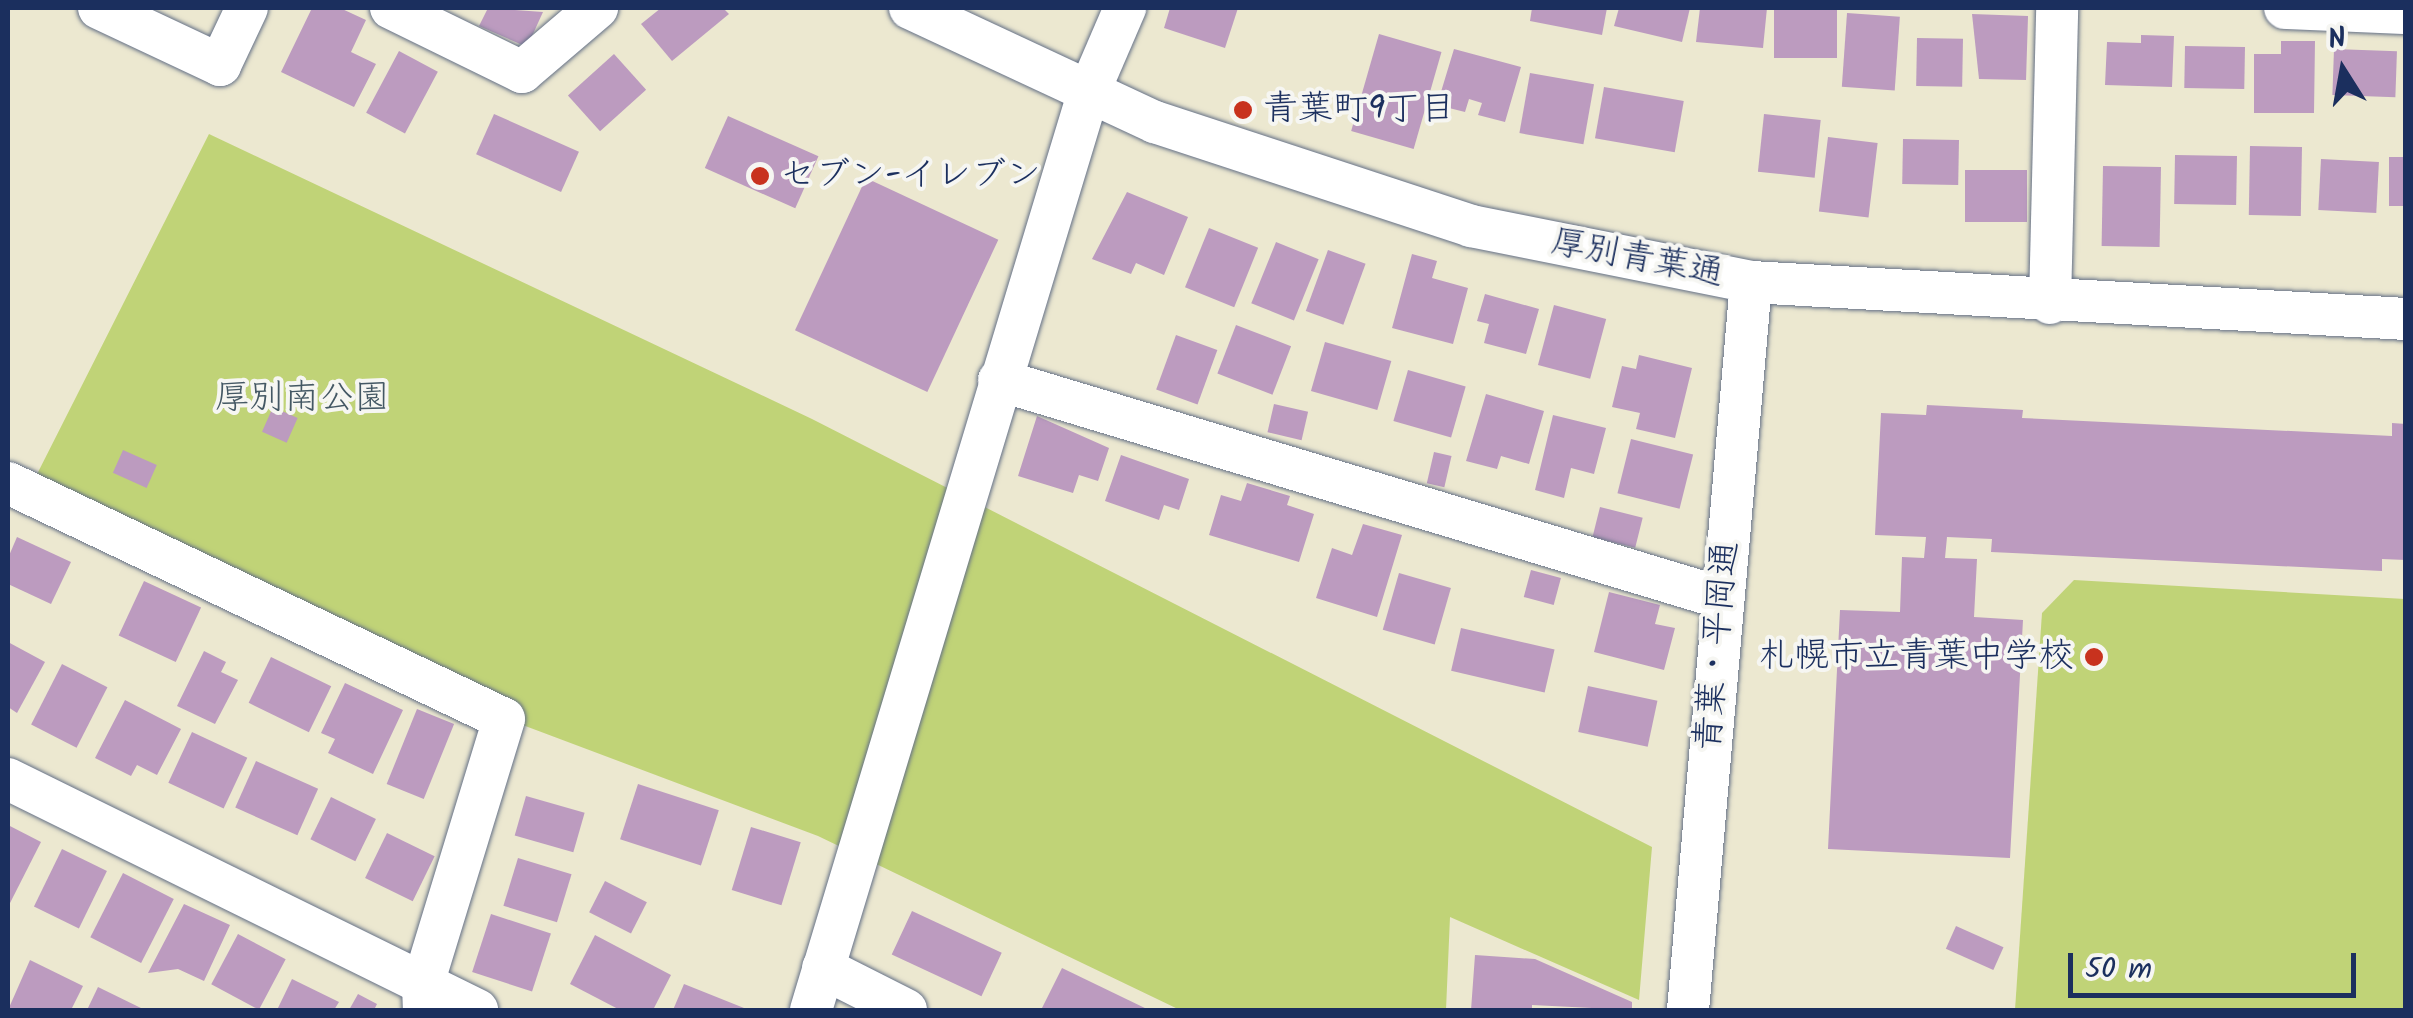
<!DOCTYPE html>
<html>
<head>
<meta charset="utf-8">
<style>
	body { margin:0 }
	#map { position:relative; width:2413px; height:1018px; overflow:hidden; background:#ece8d0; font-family:Kalam,"Klee One",sans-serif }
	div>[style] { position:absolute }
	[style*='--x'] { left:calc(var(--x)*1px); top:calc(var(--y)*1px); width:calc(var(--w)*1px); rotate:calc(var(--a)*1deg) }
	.green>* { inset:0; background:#c0d377 }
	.building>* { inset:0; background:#bc9bbf; transform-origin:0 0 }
	.roads { filter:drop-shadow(0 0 2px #647086) drop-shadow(0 0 2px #647086) }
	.minor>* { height:42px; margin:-21px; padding:0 21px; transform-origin:21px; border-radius:21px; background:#fff }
	.dots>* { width:28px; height:28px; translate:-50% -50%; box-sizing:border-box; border:5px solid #f6f6f2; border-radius:50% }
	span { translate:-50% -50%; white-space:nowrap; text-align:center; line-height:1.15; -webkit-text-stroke:8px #f6f6f2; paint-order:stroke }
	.poi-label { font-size:35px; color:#1b2f5e }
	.left { translate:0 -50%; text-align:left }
	.right { translate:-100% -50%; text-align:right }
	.street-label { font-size:35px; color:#1b2f5e }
	.park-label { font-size:35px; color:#445864 }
	.frame { position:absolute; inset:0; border:10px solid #1b2f5e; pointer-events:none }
	.north { position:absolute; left:2293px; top:20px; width:100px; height:100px; -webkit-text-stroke:8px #f6f6f2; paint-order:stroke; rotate:349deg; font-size:28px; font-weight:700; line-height:40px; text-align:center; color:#1b2f5e }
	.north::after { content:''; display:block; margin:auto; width:35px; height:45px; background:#1b2f5e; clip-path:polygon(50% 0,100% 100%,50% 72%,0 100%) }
	.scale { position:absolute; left:2068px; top:953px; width:288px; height:45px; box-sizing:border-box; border:5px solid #1b2f5e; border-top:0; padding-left:12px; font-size:30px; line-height:35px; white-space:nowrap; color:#1b2f5e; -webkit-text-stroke:8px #f6f6f2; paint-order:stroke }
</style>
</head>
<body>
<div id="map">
	<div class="green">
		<div style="clip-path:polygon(209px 134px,812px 419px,1652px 847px,1639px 1000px,1450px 917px,1446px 1010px,1180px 1010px,818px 836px,504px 718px,28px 492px)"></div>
		<div style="clip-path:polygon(2074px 580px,2405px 599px,2405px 1010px,2015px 1010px,2042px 613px)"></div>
	</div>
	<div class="building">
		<div style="clip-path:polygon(312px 8px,340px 8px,366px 20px,351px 52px,376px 64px,354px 107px,281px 72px)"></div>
		<div style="clip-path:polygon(488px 8px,543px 12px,527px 47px,479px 26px)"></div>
		<div style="clip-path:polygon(661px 8px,723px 8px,729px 14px,672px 61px,641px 24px)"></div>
		<div style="clip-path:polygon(1170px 8px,1238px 8px,1225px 48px,1164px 28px)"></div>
		<div style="clip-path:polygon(1532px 8px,1607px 8px,1602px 35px,1530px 21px)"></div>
		<div style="clip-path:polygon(1619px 8px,1690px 8px,1682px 42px,1614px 26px)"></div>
		<div style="clip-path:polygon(1700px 8px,1767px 8px,1763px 48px,1696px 42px)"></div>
		<div style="left:1774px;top:8px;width:63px;height:50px"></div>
		<div style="left:1847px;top:13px;width:53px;height:74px;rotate:4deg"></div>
		<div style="clip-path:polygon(1972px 14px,2028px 16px,2026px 80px,1979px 79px)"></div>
		<div style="left:1379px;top:34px;width:65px;height:101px;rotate:16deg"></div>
		<div style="clip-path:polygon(2141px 35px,2174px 36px,2172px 87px,2105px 85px,2107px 42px,2141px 43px)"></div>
		<div style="left:1917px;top:38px;width:46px;height:48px;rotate:1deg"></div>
		<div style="clip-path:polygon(2281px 41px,2315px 41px,2314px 113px,2254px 113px,2254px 54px,2281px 54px)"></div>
		<div style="left:2185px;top:46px;width:60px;height:42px;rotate:1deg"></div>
		<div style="clip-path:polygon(1454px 49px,1521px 67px,1505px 122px,1478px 115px,1482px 103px,1469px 99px,1465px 112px,1437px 105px)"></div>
		<div style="left:2334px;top:49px;width:63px;height:46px;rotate:2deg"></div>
		<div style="left:399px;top:51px;width:44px;height:70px;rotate:28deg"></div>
		<div style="left:614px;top:54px;width:48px;height:62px;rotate:48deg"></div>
		<div style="left:1530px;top:73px;width:65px;height:61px;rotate:10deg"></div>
		<div style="left:1604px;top:87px;width:81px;height:52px;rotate:10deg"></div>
		<div style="left:494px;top:114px;width:93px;height:44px;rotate:24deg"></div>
		<div style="left:1764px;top:114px;width:57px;height:58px;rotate:6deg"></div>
		<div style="left:728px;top:116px;width:99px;height:57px;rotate:24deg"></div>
		<div style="left:1828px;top:137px;width:50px;height:75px;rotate:7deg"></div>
		<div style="left:1903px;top:139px;width:56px;height:45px;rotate:1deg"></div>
		<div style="left:2250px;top:146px;width:52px;height:69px;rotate:1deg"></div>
		<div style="left:2175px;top:155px;width:62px;height:49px;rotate:1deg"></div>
		<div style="left:2389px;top:157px;width:17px;height:49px"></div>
		<div style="left:2321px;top:159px;width:58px;height:51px;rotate:3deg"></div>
		<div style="left:2103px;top:166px;width:58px;height:80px;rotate:1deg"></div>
		<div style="left:1965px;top:170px;width:62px;height:52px"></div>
		<div style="left:866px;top:178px;width:146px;height:168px;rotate:25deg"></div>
		<div style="clip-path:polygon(1127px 192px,1188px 217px,1164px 275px,1136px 263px,1131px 274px,1092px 259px)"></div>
		<div style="left:1209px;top:228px;width:53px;height:64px;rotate:22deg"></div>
		<div style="left:1276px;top:242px;width:46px;height:66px;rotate:22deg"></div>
		<div style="left:1328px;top:250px;width:40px;height:65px;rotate:20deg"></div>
		<div style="clip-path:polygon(1412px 254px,1437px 261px,1432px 278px,1468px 288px,1453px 344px,1392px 328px)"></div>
		<div style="clip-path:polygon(1485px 294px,1539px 309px,1526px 354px,1484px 343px,1489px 324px,1477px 321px)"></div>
		<div style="left:1554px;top:305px;width:54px;height:62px;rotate:15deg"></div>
		<div style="left:1236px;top:325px;width:59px;height:52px;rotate:21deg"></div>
		<div style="left:1176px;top:335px;width:44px;height:58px;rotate:20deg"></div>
		<div style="left:1325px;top:342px;width:69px;height:51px;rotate:16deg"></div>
		<div style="clip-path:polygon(1639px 355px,1692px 368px,1675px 438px,1636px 429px,1640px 413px,1612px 407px,1622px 366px,1636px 369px)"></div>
		<div style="left:1408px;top:370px;width:60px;height:53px;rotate:16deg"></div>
		<div style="clip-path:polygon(1486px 394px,1544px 411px,1529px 464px,1501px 456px,1497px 469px,1466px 461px)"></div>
		<div style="left:1274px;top:404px;width:35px;height:29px;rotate:13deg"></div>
		<div style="clip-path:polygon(1927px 405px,2023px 410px,2022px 418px,2392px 436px,2392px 423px,2406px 424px,2406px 560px,2382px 559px,2382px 571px,1991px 552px,1992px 539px,1947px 537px,1945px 558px,1977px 559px,1974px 617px,2023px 620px,2010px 858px,1828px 849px,1840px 610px,1900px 612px,1902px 557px,1924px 558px,1926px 537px,1875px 535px,1881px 413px,1926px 415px)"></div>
		<div style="left:273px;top:407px;width:27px;height:27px;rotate:24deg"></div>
		<div style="clip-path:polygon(1553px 415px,1606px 428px,1594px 474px,1571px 468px,1564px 498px,1535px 490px)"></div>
		<div style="clip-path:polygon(1037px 416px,1109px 448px,1098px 481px,1079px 475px,1073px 493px,1018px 476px)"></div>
		<div style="left:1631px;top:439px;width:64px;height:56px;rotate:14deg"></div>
		<div style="left:123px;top:450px;width:37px;height:25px;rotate:24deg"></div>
		<div style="left:1434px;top:452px;width:18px;height:32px;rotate:13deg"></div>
		<div style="clip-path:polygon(1121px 455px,1189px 479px,1179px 510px,1164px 505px,1159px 520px,1105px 501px)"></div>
		<div style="clip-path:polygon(1247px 483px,1290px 496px,1287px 505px,1314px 514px,1299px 562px,1209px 535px,1221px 495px,1241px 501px)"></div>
		<div style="left:1600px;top:507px;width:44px;height:31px;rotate:14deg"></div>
		<div style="clip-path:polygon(1363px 524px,1402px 535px,1377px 617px,1316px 598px,1332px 548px,1352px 555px)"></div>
		<div style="clip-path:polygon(17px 537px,71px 562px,51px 604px,8px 584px,8px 558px)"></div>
		<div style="left:1531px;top:570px;width:31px;height:28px;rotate:15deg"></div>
		<div style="left:1399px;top:573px;width:54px;height:59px;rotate:16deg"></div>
		<div style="left:144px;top:581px;width:63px;height:60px;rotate:25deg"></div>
		<div style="clip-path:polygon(1609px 592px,1660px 605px,1655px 624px,1675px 628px,1664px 670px,1594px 652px)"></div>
		<div style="left:1461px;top:628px;width:96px;height:44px;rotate:13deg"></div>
		<div style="clip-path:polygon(8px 642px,45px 662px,17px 713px,8px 707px)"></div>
		<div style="clip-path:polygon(204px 651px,226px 662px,221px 672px,238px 680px,215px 724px,177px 706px)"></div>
		<div style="left:271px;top:657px;width:67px;height:51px;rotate:26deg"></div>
		<div style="left:62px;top:664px;width:51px;height:68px;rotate:27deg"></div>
		<div style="clip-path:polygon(345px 683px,403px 710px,373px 774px,328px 753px,335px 739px,321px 733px)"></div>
		<div style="left:1588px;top:686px;width:71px;height:47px;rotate:12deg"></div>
		<div style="clip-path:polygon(125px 700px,181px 729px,157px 775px,137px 765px,131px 776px,95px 758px)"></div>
		<div style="left:417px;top:709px;width:40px;height:81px;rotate:22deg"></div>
		<div style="left:192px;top:732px;width:61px;height:56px;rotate:25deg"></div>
		<div style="left:256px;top:761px;width:68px;height:51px;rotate:24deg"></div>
		<div style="left:638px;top:784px;width:85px;height:58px;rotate:18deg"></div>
		<div style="left:526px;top:796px;width:61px;height:41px;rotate:16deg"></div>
		<div style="left:331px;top:797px;width:50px;height:47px;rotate:26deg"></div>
		<div style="clip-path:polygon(8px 825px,41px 842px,8px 907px)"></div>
		<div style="left:751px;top:827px;width:52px;height:66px;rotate:17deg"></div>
		<div style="left:387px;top:833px;width:53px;height:50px;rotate:26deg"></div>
		<div style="left:62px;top:849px;width:50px;height:64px;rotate:26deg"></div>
		<div style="left:518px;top:858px;width:56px;height:50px;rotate:17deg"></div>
		<div style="left:123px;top:873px;width:57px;height:72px;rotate:27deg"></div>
		<div style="left:605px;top:881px;width:47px;height:35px;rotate:27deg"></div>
		<div style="clip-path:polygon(184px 904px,230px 925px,204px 981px,178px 969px,148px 973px)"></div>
		<div style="left:912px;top:911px;width:99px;height:48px;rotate:25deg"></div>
		<div style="left:491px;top:914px;width:63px;height:61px;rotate:18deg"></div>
		<div style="left:1956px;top:926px;width:52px;height:25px;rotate:24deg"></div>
		<div style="left:238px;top:934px;width:54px;height:57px;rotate:28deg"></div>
		<div style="clip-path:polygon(595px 935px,671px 975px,653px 1010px,620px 1010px,570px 984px)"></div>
		<div style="clip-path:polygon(1475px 955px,1535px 959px,1632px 1002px,1632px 1010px,1532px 1005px,1532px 1010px,1471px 1010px)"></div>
		<div style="clip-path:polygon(30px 960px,83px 986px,71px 1010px,8px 1010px)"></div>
		<div style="clip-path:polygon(1062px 968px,1149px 1010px,1041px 1010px)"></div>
		<div style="clip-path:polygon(292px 979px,339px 1002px,334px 1010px,277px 1010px)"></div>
		<div style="clip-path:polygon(684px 984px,749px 1010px,673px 1010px)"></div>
		<div style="clip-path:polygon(98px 987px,145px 1010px,87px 1010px)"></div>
		<div style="clip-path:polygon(358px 994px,377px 1004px,374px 1010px,349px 1010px)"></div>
	</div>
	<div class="roads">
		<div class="minor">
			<div style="--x:99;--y:8;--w:134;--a:25.2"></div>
			<div style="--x:220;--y:65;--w:63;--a:-64.7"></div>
			<div style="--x:391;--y:8;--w:146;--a:26"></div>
			<div style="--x:522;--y:72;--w:99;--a:-40.5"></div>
			<div style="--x:910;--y:8;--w:270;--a:25"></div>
			<div style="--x:1155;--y:122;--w:333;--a:18.2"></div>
			<div style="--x:1471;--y:226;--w:286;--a:11.3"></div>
			<div style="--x:1751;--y:282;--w:656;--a:3.23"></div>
			<div style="--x:2285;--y:8;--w:121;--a:2.4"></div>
			<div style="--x:2050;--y:303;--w:295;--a:-88.6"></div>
			<div style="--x:999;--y:380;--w:755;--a:16.78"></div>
			<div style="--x:8;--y:483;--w:549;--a:25.45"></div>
			<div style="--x:504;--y:719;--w:277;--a:107"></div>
			<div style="--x:423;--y:984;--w:26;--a:88"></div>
			<div style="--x:8;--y:779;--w:523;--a:26.22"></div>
			<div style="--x:823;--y:968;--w:93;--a:26.8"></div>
			<div style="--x:811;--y:1010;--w:957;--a:-73.17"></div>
			<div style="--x:1088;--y:94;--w:94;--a:-66.7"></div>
			<div style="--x:1688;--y:1010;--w:731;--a:-85.05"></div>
		</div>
	</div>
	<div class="dots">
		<div style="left:1243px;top:110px;background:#c8321e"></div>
		<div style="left:760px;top:176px;background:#c8321e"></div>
		<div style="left:2094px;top:657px;background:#c8321e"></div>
	</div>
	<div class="poi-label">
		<span class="left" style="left:1263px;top:110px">青葉町9丁目</span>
		<span class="left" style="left:780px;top:176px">セブン-イレブン</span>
		<span class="right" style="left:2074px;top:657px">札幌市立青葉中学校</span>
	</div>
	<div class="street-label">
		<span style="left:1637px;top:259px;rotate:11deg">厚別青葉通</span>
		<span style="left:1718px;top:646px;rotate:-85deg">青葉・平岡通</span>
	</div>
	<div class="park-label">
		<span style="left:302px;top:399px">厚別南公園</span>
	</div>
	<div class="frame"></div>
	<div class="north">N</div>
	<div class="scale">50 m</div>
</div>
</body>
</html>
